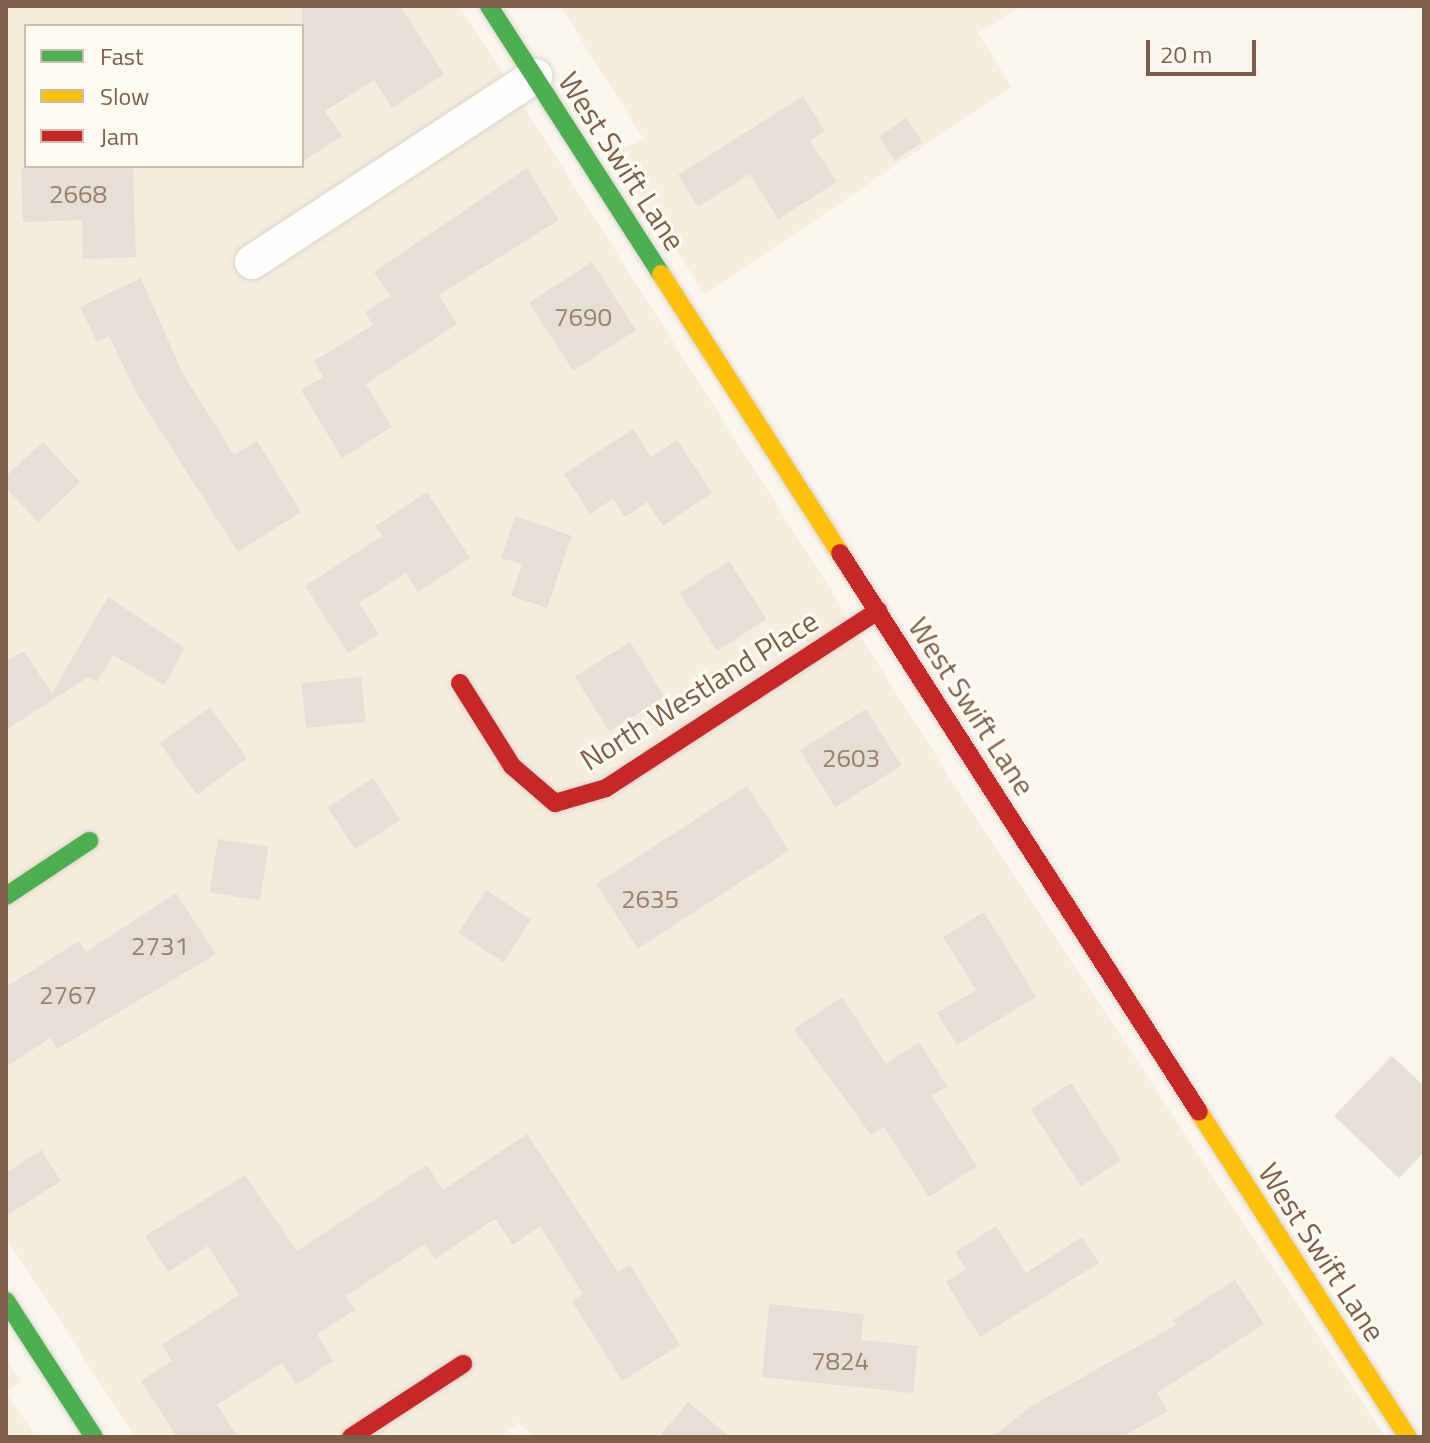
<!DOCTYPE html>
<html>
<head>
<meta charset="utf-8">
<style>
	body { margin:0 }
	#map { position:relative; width:1430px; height:1443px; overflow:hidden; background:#f9f6ee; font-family:"Titillium Web",sans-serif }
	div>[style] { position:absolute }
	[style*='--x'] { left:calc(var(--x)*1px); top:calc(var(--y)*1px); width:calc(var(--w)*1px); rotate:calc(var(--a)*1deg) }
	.residential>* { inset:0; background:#f6edde }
	.building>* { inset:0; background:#e6dfd5; transform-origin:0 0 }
	.roads { filter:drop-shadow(0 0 2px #dad3cc) drop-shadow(0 0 2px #dad3cc) }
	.street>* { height:34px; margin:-17px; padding:0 17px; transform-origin:17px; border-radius:17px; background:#fefefc }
	.fast>* { height:18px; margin:-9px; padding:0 9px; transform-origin:9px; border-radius:9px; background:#4caf50 }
	.slow>* { height:18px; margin:-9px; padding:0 9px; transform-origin:9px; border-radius:9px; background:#ffc107 }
	.jam>* { height:18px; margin:-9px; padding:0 9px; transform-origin:9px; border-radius:9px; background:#c62828 }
	span { translate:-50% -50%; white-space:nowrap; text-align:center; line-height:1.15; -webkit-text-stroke:6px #fffbf2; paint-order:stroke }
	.number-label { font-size:26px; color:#99816e }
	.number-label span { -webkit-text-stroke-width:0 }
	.street-label { font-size:30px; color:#7d5f49 }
	.frame { position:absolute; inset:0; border:8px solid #7d5f49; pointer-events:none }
	.legend { position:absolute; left:24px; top:24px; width:280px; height:144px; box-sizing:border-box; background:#fffbf2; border:2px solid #cbbdae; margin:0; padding:10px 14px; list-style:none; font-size:24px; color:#7d5f49 }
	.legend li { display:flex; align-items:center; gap:16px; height:40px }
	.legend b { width:40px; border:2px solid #cbbdae }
	.scale { position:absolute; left:1146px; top:40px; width:110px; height:36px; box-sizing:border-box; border:4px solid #7d5f49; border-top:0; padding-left:10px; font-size:24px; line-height:28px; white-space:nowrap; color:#7d5f49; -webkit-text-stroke:6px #fffbf2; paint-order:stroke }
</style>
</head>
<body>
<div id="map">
	<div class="residential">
		<div style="clip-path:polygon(evenodd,6px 6px,460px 6px,949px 776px,1385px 1437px,534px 1437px,518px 1422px,501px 1437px,135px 1437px,6px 1238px,6px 6px,26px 26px,302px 26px,302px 166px,26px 166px,26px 26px)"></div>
		<div style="clip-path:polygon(560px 6px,1021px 6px,978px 33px,1012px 87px,705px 294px,613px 154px,643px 138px)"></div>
		<div style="clip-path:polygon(6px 1358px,22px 1382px,6px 1393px,36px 1437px,6px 1437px)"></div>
	</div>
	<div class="building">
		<div style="clip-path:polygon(302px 6px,400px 6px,444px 74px,392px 108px,374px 80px,325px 111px,342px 136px,302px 162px)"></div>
		<div style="clip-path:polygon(803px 96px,825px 131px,810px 141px,837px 182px,778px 219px,750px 174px,698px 207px,678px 175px)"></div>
		<div style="left:906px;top:118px;width:29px;height:33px;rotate:56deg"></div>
		<div style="clip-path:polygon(71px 166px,133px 166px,136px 257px,83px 259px,82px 220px,23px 222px,21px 168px)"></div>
		<div style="clip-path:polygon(527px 168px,559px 220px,439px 295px,457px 324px,366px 384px,392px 427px,342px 458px,301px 390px,323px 377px,314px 361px,373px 325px,365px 312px,390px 296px,374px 272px)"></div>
		<div style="left:592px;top:262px;width:81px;height:75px;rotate:57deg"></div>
		<div style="clip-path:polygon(141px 278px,182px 372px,234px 455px,257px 441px,301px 512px,238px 552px,137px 394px,109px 336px,97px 342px,80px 307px)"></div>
		<div style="clip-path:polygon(633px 429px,651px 457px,677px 440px,712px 493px,663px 526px,647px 502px,625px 517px,613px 499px,590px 514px,564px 474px)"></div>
		<div style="clip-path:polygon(43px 442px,80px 482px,38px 522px,6px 488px,6px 476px)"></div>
		<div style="clip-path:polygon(427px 492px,470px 558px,418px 592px,406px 573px,359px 603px,379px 634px,348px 653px,305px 586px,382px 536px,375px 526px)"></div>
		<div style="clip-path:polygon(515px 516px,572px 536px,547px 608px,511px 596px,522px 564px,501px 558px)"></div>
		<div style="left:729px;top:561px;width:69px;height:59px;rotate:57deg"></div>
		<div style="clip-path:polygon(108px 597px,185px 648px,164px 685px,113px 655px,97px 682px,88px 677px,6px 730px,6px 662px,24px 651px,52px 693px)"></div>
		<div style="left:630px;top:642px;width:65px;height:65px;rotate:58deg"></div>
		<div style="left:361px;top:677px;width:45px;height:60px;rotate:84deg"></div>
		<div style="left:210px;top:707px;width:63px;height:62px;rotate:54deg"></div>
		<div style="left:866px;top:709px;width:67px;height:78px;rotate:58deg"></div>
		<div style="left:373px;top:778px;width:50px;height:54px;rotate:57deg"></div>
		<div style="left:747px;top:786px;width:77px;height:180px;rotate:57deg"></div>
		<div style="left:218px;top:839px;width:51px;height:54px;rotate:9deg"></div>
		<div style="left:486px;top:890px;width:54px;height:51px;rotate:33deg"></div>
		<div style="clip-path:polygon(176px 893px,216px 954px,57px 1049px,50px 1038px,6px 1067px,6px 987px,79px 941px,86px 952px)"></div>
		<div style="clip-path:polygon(984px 912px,1036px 997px,957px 1045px,937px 1013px,976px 990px,943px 937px)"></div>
		<div style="clip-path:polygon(842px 997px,886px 1064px,919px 1042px,947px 1086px,932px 1096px,977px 1166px,929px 1197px,884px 1127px,871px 1135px,794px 1029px)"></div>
		<div style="clip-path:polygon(1392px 1056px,1424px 1086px,1424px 1152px,1399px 1178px,1334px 1116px)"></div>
		<div style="left:1071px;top:1083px;width:92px;height:48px;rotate:57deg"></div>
		<div style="clip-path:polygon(527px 1134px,618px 1272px,630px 1265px,680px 1345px,622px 1381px,572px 1301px,583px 1294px,540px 1226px,513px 1245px,495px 1219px,435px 1259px,425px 1244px,346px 1296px,355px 1310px,317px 1334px,333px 1361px,296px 1385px,282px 1363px,217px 1405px,238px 1437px,177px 1437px,141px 1381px,172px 1361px,162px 1345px,239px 1295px,208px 1246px,168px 1272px,145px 1236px,245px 1175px,297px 1251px,427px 1165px,443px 1190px)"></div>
		<div style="clip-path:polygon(41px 1150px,61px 1181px,6px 1216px,6px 1173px)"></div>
		<div style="clip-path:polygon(996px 1226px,1026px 1273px,1082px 1237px,1099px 1263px,980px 1337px,946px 1282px,966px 1269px,955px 1252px)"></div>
		<div style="clip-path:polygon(1235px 1280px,1264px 1324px,1157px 1393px,1168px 1411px,1122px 1437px,992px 1437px,1033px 1405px,1176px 1325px,1173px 1320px)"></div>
		<div style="clip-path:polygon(769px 1304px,864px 1314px,861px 1340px,918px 1346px,913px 1393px,762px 1377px)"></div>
		<div style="clip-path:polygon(688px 1402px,730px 1437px,659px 1437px)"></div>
	</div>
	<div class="roads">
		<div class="street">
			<div style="--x:252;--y:262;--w:339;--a:-33.3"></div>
		</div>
		<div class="fast">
			<div style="--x:489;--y:6;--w:318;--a:57.3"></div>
			<div style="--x:6;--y:896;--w:100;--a:-33.5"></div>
			<div style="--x:6;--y:1301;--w:162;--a:57.1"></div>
		</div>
		<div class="slow">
			<div style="--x:661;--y:274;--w:331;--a:57.3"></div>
			<div style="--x:1199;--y:1112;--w:386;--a:57.3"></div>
		</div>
		<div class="jam">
			<div style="--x:840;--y:553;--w:664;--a:57.29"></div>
			<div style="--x:460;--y:683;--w:98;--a:57.9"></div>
			<div style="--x:512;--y:766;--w:57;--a:40.7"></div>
			<div style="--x:555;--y:803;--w:53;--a:-16.4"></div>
			<div style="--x:606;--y:788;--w:325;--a:-33.1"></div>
			<div style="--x:351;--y:1437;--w:134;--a:-33.1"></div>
		</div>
	</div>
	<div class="number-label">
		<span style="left:78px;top:194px">2668</span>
		<span style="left:583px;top:317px">7690</span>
		<span style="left:851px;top:758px">2603</span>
		<span style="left:650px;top:899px">2635</span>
		<span style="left:160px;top:946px">2731</span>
		<span style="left:68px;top:995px">2767</span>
		<span style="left:840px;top:1361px">7824</span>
	</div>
	<div class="street-label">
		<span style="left:622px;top:161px;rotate:57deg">West Swift Lane</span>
		<span style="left:699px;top:690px;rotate:-32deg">North Westland Place</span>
		<span style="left:972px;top:706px;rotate:57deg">West Swift Lane</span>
		<span style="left:1322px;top:1252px;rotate:57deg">West Swift Lane</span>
	</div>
	<div class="frame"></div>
	<ul class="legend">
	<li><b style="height:10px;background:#4caf50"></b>Fast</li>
	<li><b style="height:10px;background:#ffc107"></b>Slow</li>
	<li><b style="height:10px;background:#c62828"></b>Jam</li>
	</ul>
	<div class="scale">20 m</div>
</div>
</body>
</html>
